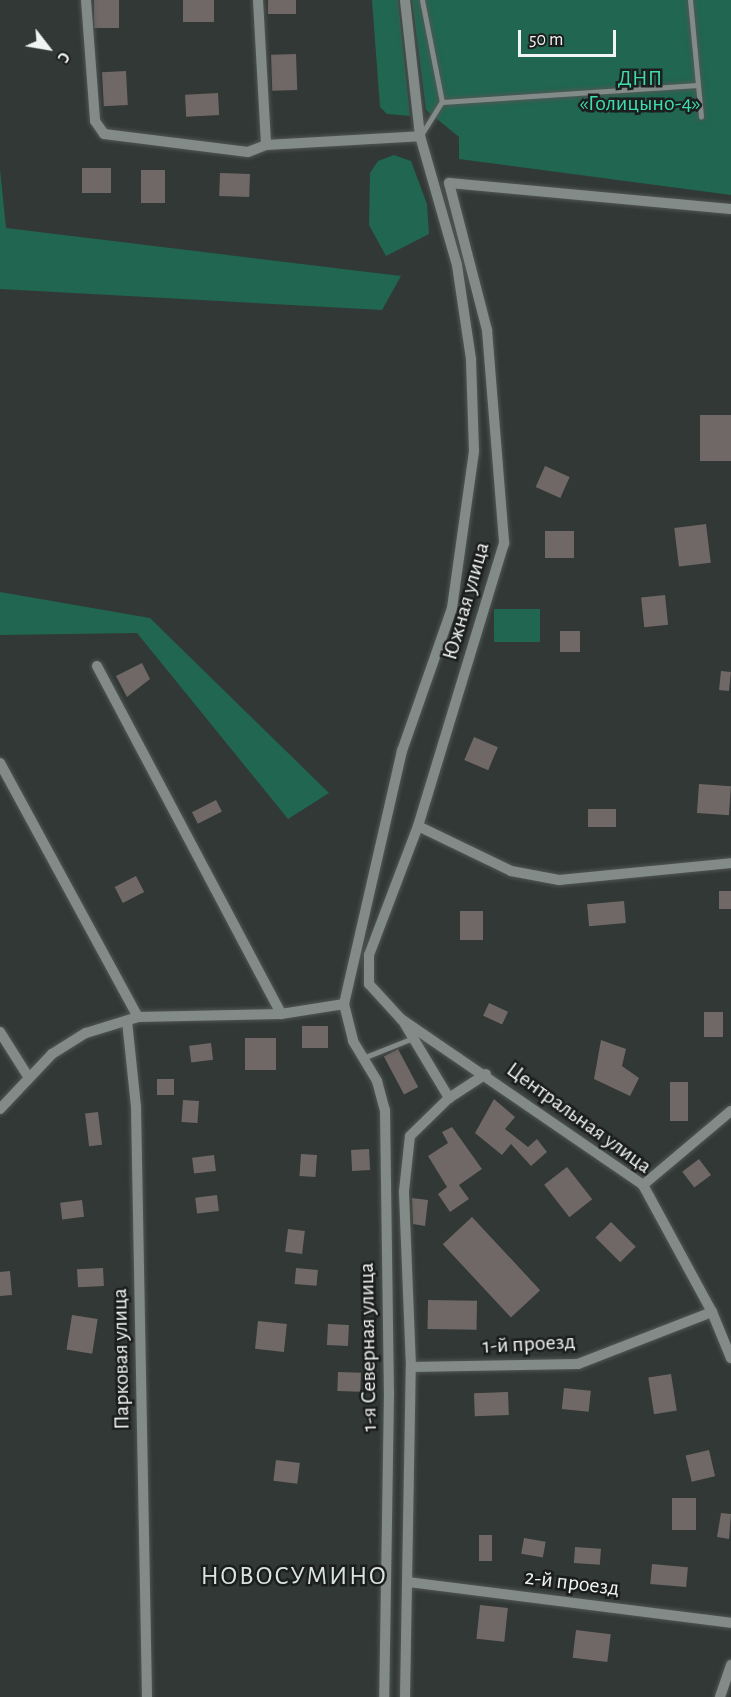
<!DOCTYPE html>
<html>
<head>
<meta charset="utf-8">
<style>
	body { margin:0 }
	#map { position:relative; width:731px; height:1697px; overflow:hidden; background:#313835; font-family:"Alegreya Sans",sans-serif }
	div>[style] { position:absolute }
	[style*='--x'] { left:calc(var(--x)*1px); top:calc(var(--y)*1px); width:calc(var(--w)*1px); rotate:calc(var(--a)*1deg) }
	.green>* { inset:0; background:#206651; transform-origin:0 0 }
	.building>* { inset:0; background:#706866; transform-origin:0 0 }
	.roads { filter:drop-shadow(0 0 2px #515654) drop-shadow(0 0 2px #515654) }
	.service>* { height:5px; margin:-2.5px; padding:0 2.5px; transform-origin:2.5px; border-radius:2.5px; background:#838b88 }
	.minor>* { height:10px; margin:-5px; padding:0 5px; transform-origin:5px; border-radius:5px; background:#838b88 }
	span { translate:-50% -50%; white-space:nowrap; text-align:center; line-height:1.15; -webkit-text-stroke:5px #1b1e1d; paint-order:stroke }
	.park-label { font-size:22px; color:#3dddb0 }
	.street-label { font-size:22px; color:#f0f4f2 }
	.quarter-label { font-size:26px; color:#dbe3e0; letter-spacing:1.5px }
	.north { position:absolute; left:18px; top:18px; width:60px; height:60px; -webkit-text-stroke:4px #1b1e1d; paint-order:stroke; rotate:121deg; font-size:16px; font-weight:700; line-height:24px; text-align:center; color:#f0f4f2 }
	.north::after { content:''; display:block; margin:auto; width:21px; height:27px; background:#f0f4f2; clip-path:polygon(50% 0,100% 100%,50% 72%,0 100%) }
	.scale { position:absolute; left:518px; top:30px; width:98px; height:27px; box-sizing:border-box; border:3px solid #f0f4f2; border-top:0; padding-left:8px; font-size:18px; line-height:21px; white-space:nowrap; color:#f0f4f2; -webkit-text-stroke:4px #1b1e1d; paint-order:stroke }
</style>
</head>
<body>
<div id="map">
	<div class="green">
		<div style="clip-path:polygon(372px 0,398px 0,410px 116px,387px 114px,380px 107px)"></div>
		<div style="clip-path:polygon(412px 0,731px 0,731px 195px,459px 159px,459px 137px,426px 110px)"></div>
		<div style="clip-path:polygon(394px 155px,411px 161px,427px 204px,429px 234px,386px 256px,369px 225px,370px 173px,378px 161px)"></div>
		<div style="clip-path:polygon(0 169px,6px 228px,401px 276px,382px 310px,0 289px)"></div>
		<div style="clip-path:polygon(0 592px,150px 618px,329px 793px,288px 819px,137px 633px,0 635px)"></div>
		<div style="left:494px;top:609px;width:46px;height:33px"></div>
	</div>
	<div class="building">
		<div style="left:94px;top:0;width:25px;height:28px"></div>
		<div style="left:183px;top:0;width:31px;height:22px"></div>
		<div style="left:268px;top:0;width:28px;height:14px"></div>
		<div style="left:296px;top:54px;width:36px;height:25px;rotate:88deg"></div>
		<div style="left:126px;top:71px;width:34px;height:24px;rotate:87deg"></div>
		<div style="left:218px;top:93px;width:22px;height:33px;rotate:87deg"></div>
		<div style="left:82px;top:168px;width:29px;height:25px"></div>
		<div style="left:141px;top:170px;width:24px;height:33px"></div>
		<div style="left:220px;top:173px;width:30px;height:23px;rotate:2deg"></div>
		<div style="left:731px;top:415px;width:46px;height:31px;rotate:90deg"></div>
		<div style="left:545px;top:466px;width:27px;height:23px;rotate:24deg"></div>
		<div style="left:706px;top:524px;width:39px;height:32px;rotate:83deg"></div>
		<div style="left:545px;top:531px;width:29px;height:27px"></div>
		<div style="left:665px;top:595px;width:30px;height:24px;rotate:84deg"></div>
		<div style="left:560px;top:631px;width:20px;height:21px"></div>
		<div style="clip-path:polygon(142px 663px,150px 679px,127px 697px,116px 676px)"></div>
		<div style="left:721px;top:671px;width:10px;height:19px;rotate:6deg"></div>
		<div style="left:474px;top:737px;width:26px;height:25px;rotate:23deg"></div>
		<div style="left:699px;top:784px;width:32px;height:29px;rotate:4deg"></div>
		<div style="left:216px;top:800px;width:13px;height:27px;rotate:63deg"></div>
		<div style="left:588px;top:809px;width:28px;height:18px"></div>
		<div style="left:136px;top:876px;width:18px;height:24px;rotate:63deg"></div>
		<div style="left:719px;top:891px;width:12px;height:18px"></div>
		<div style="left:624px;top:901px;width:22px;height:37px;rotate:85deg"></div>
		<div style="left:460px;top:911px;width:23px;height:29px"></div>
		<div style="left:489px;top:1003px;width:21px;height:14px;rotate:25deg"></div>
		<div style="left:704px;top:1012px;width:19px;height:25px"></div>
		<div style="left:328px;top:1026px;width:22px;height:26px;rotate:90deg"></div>
		<div style="left:245px;top:1038px;width:31px;height:32px"></div>
		<div style="clip-path:polygon(601px 1040px,626px 1049px,622px 1066px,639px 1078px,630px 1096px,594px 1079px)"></div>
		<div style="left:211px;top:1043px;width:17px;height:22px;rotate:83deg"></div>
		<div style="left:398px;top:1049px;width:43px;height:16px;rotate:62deg"></div>
		<div style="left:157px;top:1079px;width:17px;height:16px"></div>
		<div style="left:670px;top:1082px;width:18px;height:39px"></div>
		<div style="clip-path:polygon(494px 1099px,515px 1117px,505px 1129px,528px 1147px,537px 1139px,547px 1152px,531px 1166px,511px 1144px,502px 1155px,475px 1133px)"></div>
		<div style="left:183px;top:1100px;width:16px;height:22px;rotate:4deg"></div>
		<div style="left:98px;top:1112px;width:33px;height:13px;rotate:83deg"></div>
		<div style="clip-path:polygon(452px 1127px,482px 1169px,459px 1185px,469px 1199px,450px 1212px,438px 1194px,447px 1187px,428px 1156px,448px 1143px,442px 1132px)"></div>
		<div style="left:369px;top:1149px;width:21px;height:18px;rotate:87deg"></div>
		<div style="left:301px;top:1154px;width:16px;height:22px;rotate:4deg"></div>
		<div style="left:214px;top:1155px;width:16px;height:22px;rotate:83deg"></div>
		<div style="left:699px;top:1159px;width:20px;height:21px;rotate:53deg"></div>
		<div style="left:567px;top:1167px;width:41px;height:29px;rotate:52deg"></div>
		<div style="left:217px;top:1195px;width:16px;height:22px;rotate:83deg"></div>
		<div style="clip-path:polygon(412px 1198px,428px 1200px,425px 1226px,413px 1224px)"></div>
		<div style="left:82px;top:1200px;width:17px;height:22px;rotate:83deg"></div>
		<div style="left:472px;top:1217px;width:100px;height:40px;rotate:47deg"></div>
		<div style="left:611px;top:1222px;width:35px;height:22px;rotate:45deg"></div>
		<div style="left:288px;top:1229px;width:17px;height:23px;rotate:7deg"></div>
		<div style="left:103px;top:1268px;width:18px;height:26px;rotate:87deg"></div>
		<div style="left:296px;top:1268px;width:22px;height:16px;rotate:5deg"></div>
		<div style="clip-path:polygon(10px 1271px,12px 1295px,0 1296px,0 1272px)"></div>
		<div style="left:428px;top:1300px;width:49px;height:29px;rotate:1deg"></div>
		<div style="left:72px;top:1315px;width:26px;height:35px;rotate:9deg"></div>
		<div style="left:258px;top:1321px;width:29px;height:28px;rotate:6deg"></div>
		<div style="left:328px;top:1324px;width:21px;height:21px;rotate:3deg"></div>
		<div style="left:338px;top:1372px;width:23px;height:19px;rotate:2deg"></div>
		<div style="left:671px;top:1374px;width:37px;height:23px;rotate:81deg"></div>
		<div style="left:564px;top:1388px;width:27px;height:21px;rotate:6deg"></div>
		<div style="left:508px;top:1392px;width:23px;height:34px;rotate:88deg"></div>
		<div style="left:709px;top:1450px;width:27px;height:24px;rotate:77deg"></div>
		<div style="left:276px;top:1460px;width:24px;height:21px;rotate:7deg"></div>
		<div style="left:672px;top:1498px;width:24px;height:32px"></div>
		<div style="clip-path:polygon(721px 1513px,731px 1514px,729px 1539px,717px 1537px)"></div>
		<div style="left:479px;top:1535px;width:13px;height:26px"></div>
		<div style="left:524px;top:1538px;width:22px;height:16px;rotate:10deg"></div>
		<div style="left:575px;top:1547px;width:26px;height:16px;rotate:4deg"></div>
		<div style="left:652px;top:1564px;width:36px;height:20px;rotate:5deg"></div>
		<div style="left:480px;top:1605px;width:28px;height:34px;rotate:6deg"></div>
		<div style="left:576px;top:1630px;width:35px;height:28px;rotate:7deg"></div>
	</div>
	<div class="roads">
		<div class="service">
			<div style="--x:690;--y:0;--w:117;--a:84.6"></div>
			<div style="--x:442;--y:102;--w:256;--a:-3.8"></div>
			<div style="--x:421;--y:135;--w:39;--a:-58"></div>
			<div style="--x:442;--y:102;--w:104;--a:-101.1"></div>
			<div style="--x:363;--y:1058;--w:54;--a:-21.8"></div>
		</div>
		<div class="minor">
			<div style="--x:86;--y:0;--w:121;--a:85.7"></div>
			<div style="--x:95;--y:121;--w:16;--a:55"></div>
			<div style="--x:104;--y:134;--w:145;--a:7.1"></div>
			<div style="--x:248;--y:152;--w:19;--a:-21"></div>
			<div style="--x:266;--y:145;--w:154;--a:-3.3"></div>
			<div style="--x:258;--y:0;--w:145;--a:86.8"></div>
			<div style="--x:731;--y:209;--w:283;--a:-174.7"></div>
			<div style="--x:449;--y:183;--w:152;--a:75.5"></div>
			<div style="--x:487;--y:330;--w:214;--a:85.4"></div>
			<div style="--x:504;--y:543;--w:296;--a:106.9"></div>
			<div style="--x:418;--y:826;--w:138;--a:110.8"></div>
			<div style="--x:369;--y:955;--w:29;--a:90"></div>
			<div style="--x:369;--y:984;--w:47;--a:47.6"></div>
			<div style="--x:401;--y:1019;--w:293;--a:34.4"></div>
			<div style="--x:643;--y:1185;--w:145;--a:61.5"></div>
			<div style="--x:712;--y:1312;--w:50;--a:67.6"></div>
			<div style="--x:97;--y:666;--w:394;--a:62.1"></div>
			<div style="--x:0;--y:763;--w:289;--a:61.5"></div>
			<div style="--x:418;--y:826;--w:103;--a:25.8"></div>
			<div style="--x:511;--y:871;--w:49;--a:10.6"></div>
			<div style="--x:559;--y:880;--w:173;--a:-5.6"></div>
			<div style="--x:344;--y:1004;--w:38;--a:76"></div>
			<div style="--x:353;--y:1041;--w:47;--a:59"></div>
			<div style="--x:377;--y:1081;--w:30;--a:75"></div>
			<div style="--x:385;--y:1110;--w:283;--a:89.2"></div>
			<div style="--x:389;--y:1393;--w:304;--a:90.9"></div>
			<div style="--x:127;--y:1021;--w:86;--a:84"></div>
			<div style="--x:136;--y:1107;--w:590;--a:88.93"></div>
			<div style="--x:403;--y:1021;--w:90;--a:59.1"></div>
			<div style="--x:0;--y:1032;--w:54;--a:57.8"></div>
			<div style="--x:0;--y:1109;--w:76;--a:-46.6"></div>
			<div style="--x:52;--y:1054;--w:40;--a:-32"></div>
			<div style="--x:86;--y:1033;--w:54;--a:-17.1"></div>
			<div style="--x:138;--y:1017;--w:143;--a:-1.2"></div>
			<div style="--x:281;--y:1014;--w:64;--a:-9"></div>
			<div style="--x:344;--y:1004;--w:260;--a:-77.1"></div>
			<div style="--x:402;--y:751;--w:151;--a:-70.7"></div>
			<div style="--x:452;--y:608;--w:159;--a:-82"></div>
			<div style="--x:474;--y:451;--w:92;--a:-91.9"></div>
			<div style="--x:471;--y:359;--w:95;--a:-98.5"></div>
			<div style="--x:457;--y:265;--w:134;--a:-106"></div>
			<div style="--x:420;--y:136;--w:137;--a:-96.3"></div>
			<div style="--x:643;--y:1185;--w:115;--a:-40.1"></div>
			<div style="--x:411;--y:1367;--w:167;--a:-1"></div>
			<div style="--x:578;--y:1364;--w:144;--a:-21.2"></div>
			<div style="--x:408;--y:1582;--w:326;--a:7.2"></div>
			<div style="--x:405;--y:1697;--w:330;--a:-89"></div>
			<div style="--x:411;--y:1367;--w:176;--a:-92.3"></div>
			<div style="--x:404;--y:1191;--w:55;--a:-83.8"></div>
			<div style="--x:410;--y:1136;--w:54;--a:-44.3"></div>
			<div style="--x:449;--y:1098;--w:44;--a:-33"></div>
			<div style="--x:720;--y:1697;--w:34;--a:-71"></div>
		</div>
	</div>
	<div class="park-label">
		<span style="left:640px;top:91px">ДНП<br>«Голицыно-4»</span>
	</div>
	<div class="street-label">
		<span style="left:466px;top:601px;rotate:-74deg">Южная улица</span>
		<span style="left:579px;top:1118px;rotate:36deg">Центральная улица</span>
		<span style="left:529px;top:1344px;rotate:-3deg">1-й проезд</span>
		<span style="left:368px;top:1347px;rotate:-91deg">1-я Северная улица</span>
		<span style="left:121px;top:1359px;rotate:-91deg">Парковая улица</span>
		<span style="left:572px;top:1583px;rotate:7deg">2-й проезд</span>
	</div>
	<div class="quarter-label">
		<span style="left:294px;top:1577px">НОВОСУМИНО</span>
	</div>
	<div class="north">С</div>
	<div class="scale">50 m</div>
</div>
</body>
</html>
